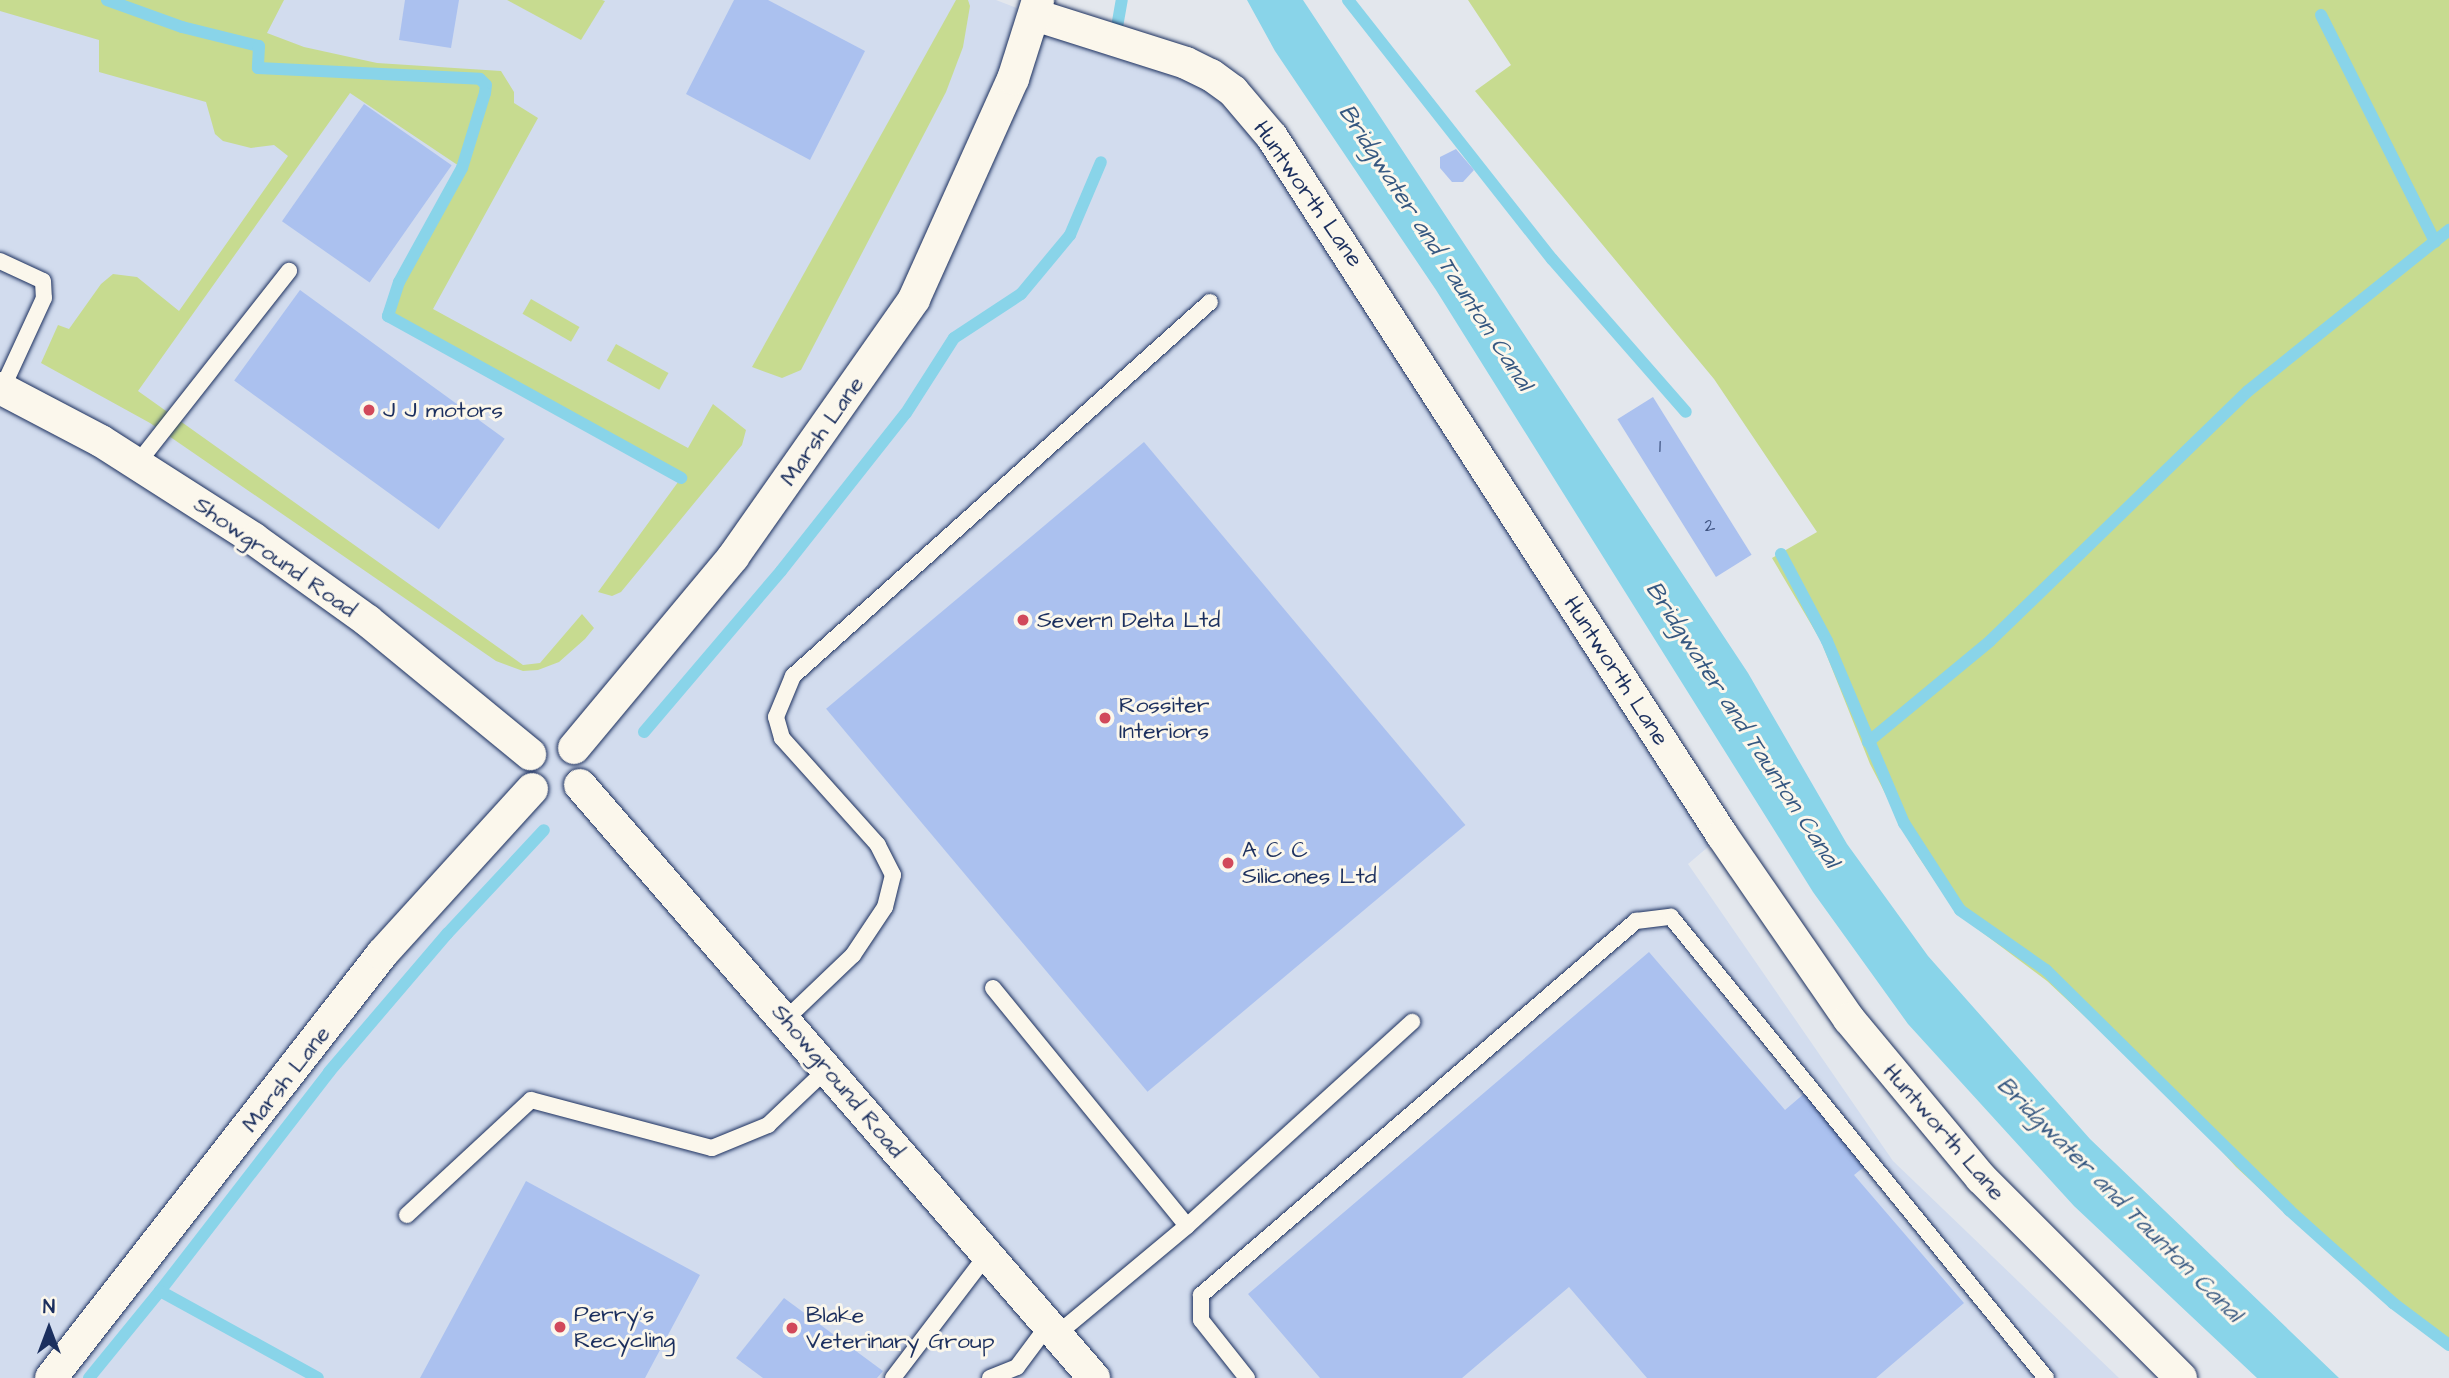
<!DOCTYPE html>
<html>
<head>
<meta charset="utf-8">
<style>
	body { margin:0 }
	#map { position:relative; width:2449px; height:1378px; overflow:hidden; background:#e3e7ed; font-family:"Architects Daughter",sans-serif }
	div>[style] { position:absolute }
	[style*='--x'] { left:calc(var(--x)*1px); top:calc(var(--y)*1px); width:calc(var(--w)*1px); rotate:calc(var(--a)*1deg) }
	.built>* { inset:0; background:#d2dcee }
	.green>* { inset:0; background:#c7db90; transform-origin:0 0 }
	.water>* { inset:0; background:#89d4e9 }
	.stream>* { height:12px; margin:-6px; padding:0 6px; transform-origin:6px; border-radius:6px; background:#89d4e9 }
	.building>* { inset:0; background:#abc1ef; transform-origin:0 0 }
	.roads { filter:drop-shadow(0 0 2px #1b2f5e) drop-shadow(0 0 2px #1b2f5e) }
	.lane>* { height:16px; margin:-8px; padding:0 8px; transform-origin:8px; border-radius:8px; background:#fbf7ec }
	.street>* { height:32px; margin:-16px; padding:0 16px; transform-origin:16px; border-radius:16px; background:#fbf7ec }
	.dots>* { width:19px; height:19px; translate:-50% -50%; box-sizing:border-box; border:4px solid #fbf7ec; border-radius:50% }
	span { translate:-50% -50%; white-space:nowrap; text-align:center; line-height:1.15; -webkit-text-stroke:6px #fbf7ec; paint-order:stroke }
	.number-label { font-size:19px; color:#3f5482 }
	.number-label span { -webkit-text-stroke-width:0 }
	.street-label { font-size:23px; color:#1b2f5e }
	.poi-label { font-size:23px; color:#1b2f5e }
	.left { translate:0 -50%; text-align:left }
	.water-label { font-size:24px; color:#365881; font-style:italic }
	.north { position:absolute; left:14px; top:1294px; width:70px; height:70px; -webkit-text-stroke:5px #fbf7ec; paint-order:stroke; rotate:0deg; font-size:19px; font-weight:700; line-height:28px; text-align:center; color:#1b2f5e }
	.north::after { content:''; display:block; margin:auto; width:24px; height:32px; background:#1b2f5e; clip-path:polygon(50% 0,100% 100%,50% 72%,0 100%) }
</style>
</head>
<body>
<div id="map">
	<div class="built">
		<div style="clip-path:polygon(0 0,996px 0,1233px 91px,1722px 835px,1688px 864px,1893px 1161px,2119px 1378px,0 1378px)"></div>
	</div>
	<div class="green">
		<div style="clip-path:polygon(0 0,284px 0,267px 33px,304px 47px,377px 63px,501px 71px,514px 92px,514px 103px,538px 118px,433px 309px,688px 448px,713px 404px,746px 430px,742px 445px,621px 592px,612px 596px,598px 592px,681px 478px,388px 316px,399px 282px,462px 168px,350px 93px,138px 391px,523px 665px,540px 663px,582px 614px,594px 628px,585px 639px,559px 662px,538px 670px,523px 671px,496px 661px,150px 423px,41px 363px,58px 325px,69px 329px,101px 284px,113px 274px,137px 277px,179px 311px,288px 156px,274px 145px,251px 148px,223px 141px,215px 134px,206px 102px,99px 72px,99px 40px,0 11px)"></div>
		<div style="clip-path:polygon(507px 0,602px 0,605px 1px,581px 40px)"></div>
		<div style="clip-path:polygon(956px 0,968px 0,970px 6px,963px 47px,946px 92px,801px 370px,782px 378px,752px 367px)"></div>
		<div style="clip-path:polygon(1468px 0,2449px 0,2449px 1350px,2358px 1279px,2236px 1167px,2184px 1109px,2047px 981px,1959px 915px,1916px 853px,1870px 764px,1821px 641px,1772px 558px,1817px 532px,1714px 379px,1475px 91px,1511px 65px)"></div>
		<div style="left:531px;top:299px;width:56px;height:17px;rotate:30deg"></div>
		<div style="left:616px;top:344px;width:60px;height:19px;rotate:29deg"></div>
	</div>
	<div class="water">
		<div style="clip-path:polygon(1247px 0,1303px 0,1748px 673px,1847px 844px,1928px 956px,2090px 1139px,2339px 1378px,2257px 1378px,2074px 1206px,1908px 1024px,1813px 892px,1436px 290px,1275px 51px)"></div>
	</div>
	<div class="stream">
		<div style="--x:107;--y:0;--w:80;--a:19.8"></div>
		<div style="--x:182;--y:27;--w:79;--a:13.9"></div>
		<div style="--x:259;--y:46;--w:22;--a:93"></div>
		<div style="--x:258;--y:68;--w:222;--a:2.8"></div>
		<div style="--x:480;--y:79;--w:8;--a:45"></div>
		<div style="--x:486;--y:85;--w:8;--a:97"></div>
		<div style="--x:485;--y:93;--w:78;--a:107"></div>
		<div style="--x:462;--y:168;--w:130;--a:118.9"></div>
		<div style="--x:399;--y:282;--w:36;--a:108"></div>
		<div style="--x:388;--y:316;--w:335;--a:28.9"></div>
		<div style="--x:1348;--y:0;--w:330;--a:51.8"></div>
		<div style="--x:1552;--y:259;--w:203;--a:48.8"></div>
		<div style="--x:2321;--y:15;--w:254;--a:63.3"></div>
		<div style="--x:1117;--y:27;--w:27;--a:-80"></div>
		<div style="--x:1781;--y:554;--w:98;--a:62.1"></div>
		<div style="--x:1827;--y:641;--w:198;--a:67.1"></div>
		<div style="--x:1904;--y:823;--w:103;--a:57.2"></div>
		<div style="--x:1960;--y:910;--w:105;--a:34.9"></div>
		<div style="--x:2046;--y:970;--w:342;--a:44.6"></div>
		<div style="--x:2289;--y:1210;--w:140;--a:41.8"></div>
		<div style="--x:2393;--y:1303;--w:70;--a:36.9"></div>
		<div style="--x:644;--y:732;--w:211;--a:-49.6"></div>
		<div style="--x:781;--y:571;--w:201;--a:-51.7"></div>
		<div style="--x:906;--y:413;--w:89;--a:-57.4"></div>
		<div style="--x:954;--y:338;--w:80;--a:-33.3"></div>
		<div style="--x:1021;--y:294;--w:77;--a:-50.3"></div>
		<div style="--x:1070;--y:235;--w:79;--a:-67"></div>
		<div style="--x:1868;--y:742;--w:158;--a:-39.6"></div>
		<div style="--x:1990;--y:641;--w:359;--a:-44.1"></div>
		<div style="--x:2248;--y:391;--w:258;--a:-38.7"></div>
		<div style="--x:160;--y:1291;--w:277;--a:-52.3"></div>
		<div style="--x:329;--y:1072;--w:182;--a:-49.5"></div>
		<div style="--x:447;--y:934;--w:142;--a:-47"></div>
		<div style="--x:89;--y:1378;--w:112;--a:-50.8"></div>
		<div style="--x:160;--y:1291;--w:180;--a:28.8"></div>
	</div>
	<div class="building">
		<div style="clip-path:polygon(405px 0,459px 0,451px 48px,399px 40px)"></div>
		<div style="clip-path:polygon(734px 0,768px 0,865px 51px,810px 160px,686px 94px)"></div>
		<div style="left:364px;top:104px;width:107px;height:143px;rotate:35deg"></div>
		<div style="clip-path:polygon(1456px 149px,1474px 170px,1463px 182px,1452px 182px,1440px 168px,1440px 157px)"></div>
		<div style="left:300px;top:290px;width:253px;height:112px;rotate:36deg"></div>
		<div style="left:1653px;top:397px;width:186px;height:42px;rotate:58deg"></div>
		<div style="left:1144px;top:442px;width:500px;height:415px;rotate:50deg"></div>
		<div style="clip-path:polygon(1649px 952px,1785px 1110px,1813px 1086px,1875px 1158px,1854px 1175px,1964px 1303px,1876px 1378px,1647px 1378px,1569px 1287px,1462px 1378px,1320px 1378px,1248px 1294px)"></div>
		<div style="clip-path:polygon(526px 1181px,700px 1275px,645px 1378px,420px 1378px)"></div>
		<div style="clip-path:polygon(784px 1298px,883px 1371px,877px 1378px,763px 1378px,736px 1358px)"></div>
	</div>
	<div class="roads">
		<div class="lane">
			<div style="--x:0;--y:261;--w:47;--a:24.9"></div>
			<div style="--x:43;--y:281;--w:17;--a:87"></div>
			<div style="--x:44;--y:298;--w:100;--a:114.8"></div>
			<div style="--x:137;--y:464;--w:246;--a:-51.8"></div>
			<div style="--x:993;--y:988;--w:307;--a:50.8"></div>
			<div style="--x:1187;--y:1226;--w:173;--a:140.2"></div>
			<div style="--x:786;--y:1019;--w:93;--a:-43.7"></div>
			<div style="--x:853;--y:955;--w:58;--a:-56.3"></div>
			<div style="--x:885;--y:907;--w:33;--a:-76"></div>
			<div style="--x:893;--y:875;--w:34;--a:-117"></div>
			<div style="--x:878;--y:845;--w:144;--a:-131.9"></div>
			<div style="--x:782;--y:738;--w:22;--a:-106"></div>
			<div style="--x:776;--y:717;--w:44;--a:-67.5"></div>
			<div style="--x:793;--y:676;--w:560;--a:-41.89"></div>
			<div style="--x:407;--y:1215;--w:169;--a:-42.8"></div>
			<div style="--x:531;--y:1100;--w:187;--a:14.9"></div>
			<div style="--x:712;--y:1148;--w:61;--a:-22.3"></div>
			<div style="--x:768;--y:1125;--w:81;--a:-43.5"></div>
			<div style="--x:1187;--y:1226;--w:304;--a:-42.2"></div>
			<div style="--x:893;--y:1378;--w:153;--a:-52.7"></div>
			<div style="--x:990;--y:1378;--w:29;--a:-22"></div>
			<div style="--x:1017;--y:1367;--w:49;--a:-53.4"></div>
			<div style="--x:1247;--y:1378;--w:74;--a:-128.4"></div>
			<div style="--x:1201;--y:1320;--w:25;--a:-90"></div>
			<div style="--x:1201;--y:1295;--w:574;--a:-40.69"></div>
			<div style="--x:1636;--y:921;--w:35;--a:-7"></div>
			<div style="--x:1671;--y:917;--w:594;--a:50.87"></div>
		</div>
		<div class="street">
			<div style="--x:1035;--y:15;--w:158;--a:17.6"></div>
			<div style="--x:1186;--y:63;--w:28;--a:26"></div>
			<div style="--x:1211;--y:75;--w:27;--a:36"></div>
			<div style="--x:1233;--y:91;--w:60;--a:49.7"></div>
			<div style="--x:1272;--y:137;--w:830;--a:57.19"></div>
			<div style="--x:1722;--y:835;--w:224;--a:55.4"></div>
			<div style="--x:1849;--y:1019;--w:207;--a:50.3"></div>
			<div style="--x:1981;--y:1178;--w:283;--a:45"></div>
			<div style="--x:0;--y:388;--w:114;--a:27.7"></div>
			<div style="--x:101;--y:441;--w:182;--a:32.6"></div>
			<div style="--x:254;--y:539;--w:140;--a:35.7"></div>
			<div style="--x:368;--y:621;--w:210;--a:39.4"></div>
			<div style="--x:574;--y:748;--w:249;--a:-50.2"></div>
			<div style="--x:733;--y:557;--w:315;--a:-54.9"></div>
			<div style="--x:914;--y:299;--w:241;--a:-65.8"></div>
			<div style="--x:1013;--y:79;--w:83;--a:-72.4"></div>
			<div style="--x:580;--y:785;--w:785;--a:49.08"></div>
			<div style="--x:51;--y:1378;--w:538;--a:-52.02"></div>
			<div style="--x:382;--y:954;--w:223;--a:-47.7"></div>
		</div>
	</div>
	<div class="dots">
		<div style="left:369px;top:410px;background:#d1495b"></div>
		<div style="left:1023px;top:620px;background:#d1495b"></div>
		<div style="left:1105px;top:718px;background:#d1495b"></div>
		<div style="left:1228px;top:863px;background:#d1495b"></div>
		<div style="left:560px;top:1327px;background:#d1495b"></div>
		<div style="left:792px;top:1328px;background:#d1495b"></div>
	</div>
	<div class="number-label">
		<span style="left:1660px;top:447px">1</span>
		<span style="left:1710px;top:526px">2</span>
	</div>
	<div class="street-label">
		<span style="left:1308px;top:194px;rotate:55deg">Huntworth Lane</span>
		<span style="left:822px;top:431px;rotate:-55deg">Marsh Lane</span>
		<span style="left:275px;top:557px;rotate:35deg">Showground Road</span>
		<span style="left:1616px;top:671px;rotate:57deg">Huntworth Lane</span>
		<span style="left:286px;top:1079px;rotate:-52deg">Marsh Lane</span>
		<span style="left:838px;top:1081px;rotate:50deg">Showground Road</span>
		<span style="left:1944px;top:1132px;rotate:49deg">Huntworth Lane</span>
	</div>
	<div class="poi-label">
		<span class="left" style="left:383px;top:410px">J J motors</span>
		<span class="left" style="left:1037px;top:620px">Severn Delta Ltd</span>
		<span class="left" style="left:1119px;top:718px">Rossiter<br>Interiors</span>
		<span class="left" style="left:1242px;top:863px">A C C<br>Silicones Ltd</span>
		<span class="left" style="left:574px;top:1327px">Perry's<br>Recycling</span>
		<span class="left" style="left:806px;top:1328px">Blake<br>Veterinary Group</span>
	</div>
	<div class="water-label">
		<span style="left:1435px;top:248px;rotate:57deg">Bridgwater and Taunton Canal</span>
		<span style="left:1742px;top:725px;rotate:57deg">Bridgwater and Taunton Canal</span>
		<span style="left:2119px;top:1200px;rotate:45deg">Bridgwater and Taunton Canal</span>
	</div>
	<div class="north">N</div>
</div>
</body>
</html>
